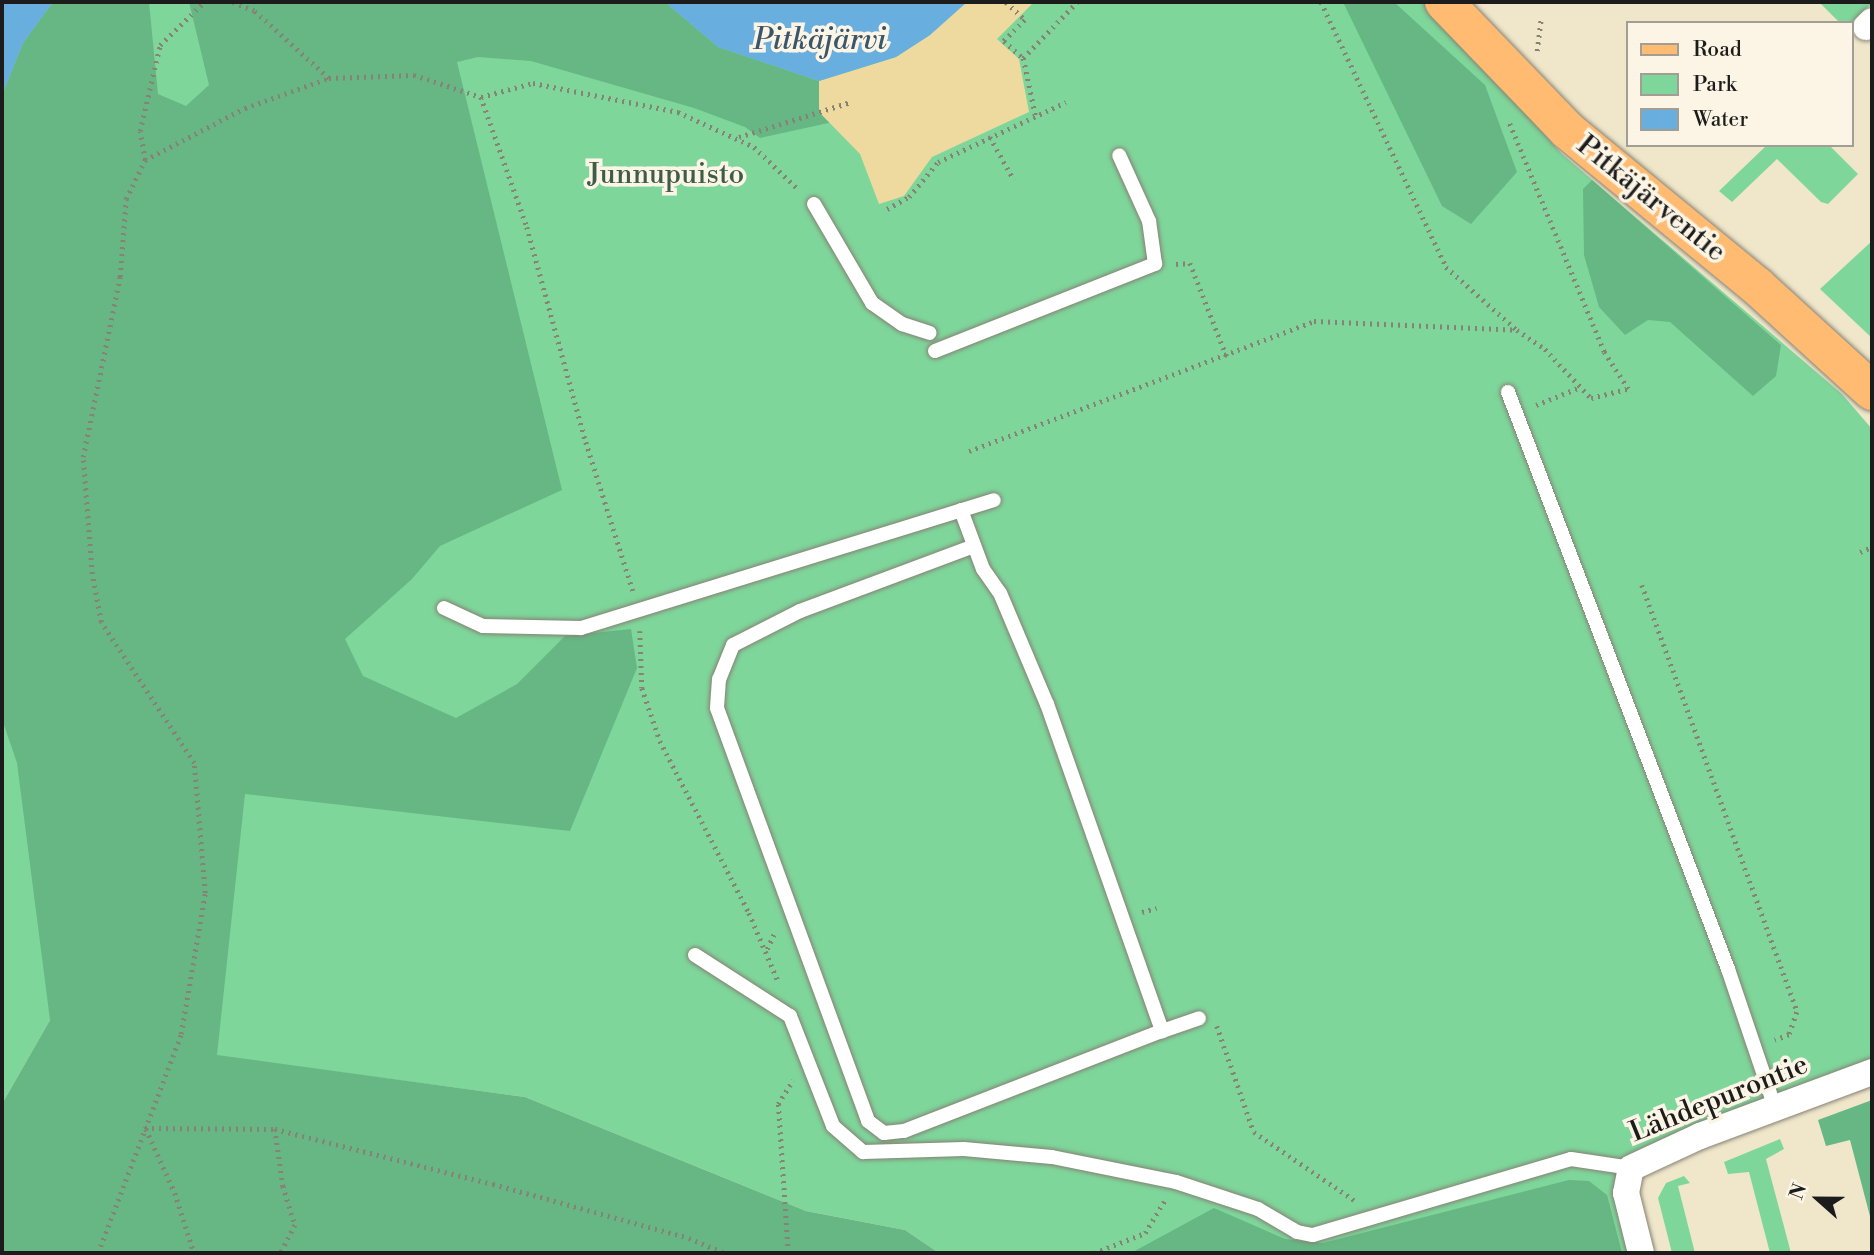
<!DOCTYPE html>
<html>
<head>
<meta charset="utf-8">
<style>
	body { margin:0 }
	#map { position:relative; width:1874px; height:1255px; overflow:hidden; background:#f0e7cb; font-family:"Libre Bodoni",serif }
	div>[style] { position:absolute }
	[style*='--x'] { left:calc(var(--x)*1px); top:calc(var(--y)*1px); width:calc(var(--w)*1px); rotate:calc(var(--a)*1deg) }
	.green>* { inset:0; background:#7ed69b }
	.forest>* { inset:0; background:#66b783 }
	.sand>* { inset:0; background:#eeda9e }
	.water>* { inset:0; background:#68aede }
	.path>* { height:4.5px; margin-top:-2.25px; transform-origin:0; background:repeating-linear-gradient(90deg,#868274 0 2px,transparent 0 7px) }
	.roads { filter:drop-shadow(0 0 2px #868274) drop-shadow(0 0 2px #868274) }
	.lane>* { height:14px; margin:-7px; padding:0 7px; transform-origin:7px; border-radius:7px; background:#fff }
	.street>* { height:26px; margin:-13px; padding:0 13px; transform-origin:13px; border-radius:13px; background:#fff }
	.primary>* { height:38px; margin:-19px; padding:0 19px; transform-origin:19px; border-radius:19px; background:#ffbb71 }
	span { translate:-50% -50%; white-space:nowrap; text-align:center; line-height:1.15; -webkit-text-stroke:7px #fcf5e5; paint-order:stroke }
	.park-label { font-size:28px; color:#3e5d48 }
	.street-label { font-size:28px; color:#1c1c1c }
	.water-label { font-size:30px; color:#3a566a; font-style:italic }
	.frame { position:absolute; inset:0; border:4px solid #1c1c1c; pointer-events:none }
	.legend { position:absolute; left:1626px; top:21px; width:228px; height:126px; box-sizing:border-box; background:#fcf5e5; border:2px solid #a29e95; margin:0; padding:9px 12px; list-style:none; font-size:21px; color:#1c1c1c }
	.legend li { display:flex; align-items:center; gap:14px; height:35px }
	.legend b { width:35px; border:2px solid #a29e95 }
	.north { position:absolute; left:1783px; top:1164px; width:70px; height:70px; -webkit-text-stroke:5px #fcf5e5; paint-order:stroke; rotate:291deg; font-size:19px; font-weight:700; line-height:28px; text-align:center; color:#1c1c1c }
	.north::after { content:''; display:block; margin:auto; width:24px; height:32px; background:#1c1c1c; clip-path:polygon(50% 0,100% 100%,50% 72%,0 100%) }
</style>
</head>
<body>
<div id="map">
	<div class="green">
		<div style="clip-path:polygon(53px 2px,665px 2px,675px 9px,930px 35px,967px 2px,1425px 2px,1562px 154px,1842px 394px,1872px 429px,1872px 1072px,1631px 1168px,1641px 1253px,939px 1253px,905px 1230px,806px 1211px,525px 1097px,212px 1055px,50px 1020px,2px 1104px,2px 66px)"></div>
		<div style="clip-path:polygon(1819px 2px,1872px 2px,1872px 3px,1851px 23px,1840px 23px)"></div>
		<div style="clip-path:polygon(1767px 145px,1829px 145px,1858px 174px,1828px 204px,1821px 202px,1777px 159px,1732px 202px,1719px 191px)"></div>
		<div style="clip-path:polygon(1872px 241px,1872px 338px,1820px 289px)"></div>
		<div style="clip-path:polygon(1780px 1139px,1784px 1149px,1766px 1159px,1791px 1253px,1770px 1253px,1749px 1172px,1728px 1174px,1724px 1162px)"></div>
		<div style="clip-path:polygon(1684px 1176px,1690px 1183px,1678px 1186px,1695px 1253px,1672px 1253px,1658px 1198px,1666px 1183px)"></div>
	</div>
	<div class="forest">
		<div style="clip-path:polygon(53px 2px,149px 2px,158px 94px,186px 106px,209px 85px,189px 2px,665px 2px,718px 47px,819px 81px,819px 112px,833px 122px,760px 138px,745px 127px,694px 108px,531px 61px,478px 57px,457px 62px,562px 490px,440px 546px,412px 579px,345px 639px,363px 676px,456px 718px,517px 684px,565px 636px,631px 629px,637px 668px,570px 831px,245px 794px,217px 1055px,525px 1097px,806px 1211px,905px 1230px,939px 1253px,2px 1253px,2px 1104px,50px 1020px,17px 763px,2px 719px,2px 95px,23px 43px)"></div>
		<div style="clip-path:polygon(1343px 2px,1394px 2px,1485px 85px,1517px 172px,1471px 224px,1442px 206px)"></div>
		<div style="clip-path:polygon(1592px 180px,1781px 345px,1776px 376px,1753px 396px,1670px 322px,1648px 320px,1625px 335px,1599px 307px,1584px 255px,1583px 189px)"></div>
		<div style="clip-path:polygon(1872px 1100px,1872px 1224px,1850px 1140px,1826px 1146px,1818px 1120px)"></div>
		<div style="clip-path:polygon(1569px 1180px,1589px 1181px,1607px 1195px,1622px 1253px,1131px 1253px,1214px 1208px,1285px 1239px,1323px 1243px)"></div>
	</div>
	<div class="sand">
		<div style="clip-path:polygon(967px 2px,1034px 2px,997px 39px,1019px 59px,1029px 112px,932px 157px,904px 196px,879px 204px,860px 154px,819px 112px,819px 81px,896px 57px,930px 35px)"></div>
	</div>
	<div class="water">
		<div style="clip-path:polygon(2px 2px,53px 2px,23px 43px,2px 95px)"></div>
		<div style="clip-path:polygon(665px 2px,967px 2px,930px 35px,896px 57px,819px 81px,718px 47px)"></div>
	</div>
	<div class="path">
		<div style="--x:233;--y:2;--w:24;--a:22"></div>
		<div style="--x:255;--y:11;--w:100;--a:42.2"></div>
		<div style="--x:1006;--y:2;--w:26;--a:43"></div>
		<div style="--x:1025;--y:20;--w:30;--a:135"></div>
		<div style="--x:1004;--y:41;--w:25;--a:42"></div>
		<div style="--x:1321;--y:2;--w:293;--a:64.7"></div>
		<div style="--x:1446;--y:267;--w:95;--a:41.6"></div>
		<div style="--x:1537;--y:51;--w:33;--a:-83"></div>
		<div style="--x:481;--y:97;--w:138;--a:70.5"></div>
		<div style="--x:527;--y:227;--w:223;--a:74.7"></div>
		<div style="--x:586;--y:442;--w:156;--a:72.5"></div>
		<div style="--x:1035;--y:115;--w:58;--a:-101.9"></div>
		<div style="--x:1023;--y:58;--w:78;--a:-46"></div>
		<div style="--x:739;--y:137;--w:117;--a:-17.4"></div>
		<div style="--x:990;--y:137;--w:49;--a:60.8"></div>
		<div style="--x:145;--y:160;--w:29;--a:-100"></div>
		<div style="--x:140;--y:131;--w:88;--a:-76.9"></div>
		<div style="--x:160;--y:45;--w:62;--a:-44.3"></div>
		<div style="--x:887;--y:209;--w:25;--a:-29"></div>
		<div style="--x:909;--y:197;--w:45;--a:-50.4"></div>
		<div style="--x:938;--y:162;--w:141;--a:-25.1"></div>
		<div style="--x:1176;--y:264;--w:14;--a:-4"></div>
		<div style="--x:1190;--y:263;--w:101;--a:68.5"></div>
		<div style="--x:1536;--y:405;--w:45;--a:-22"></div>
		<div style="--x:969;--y:451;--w:369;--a:-20.6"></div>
		<div style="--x:1314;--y:321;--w:203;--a:2.5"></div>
		<div style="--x:1517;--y:330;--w:34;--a:34"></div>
		<div style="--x:1545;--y:349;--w:67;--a:46.8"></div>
		<div style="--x:1591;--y:398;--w:38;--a:-14"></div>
		<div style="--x:1628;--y:389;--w:44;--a:-123"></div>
		<div style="--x:1604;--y:352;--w:251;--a:-112.5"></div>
		<div style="--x:1860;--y:552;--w:13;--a:-23"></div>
		<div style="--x:1642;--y:585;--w:454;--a:70"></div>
		<div style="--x:1797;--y:1012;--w:24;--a:109"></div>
		<div style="--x:1789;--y:1035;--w:15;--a:160"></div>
		<div style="--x:640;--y:631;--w:57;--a:88"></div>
		<div style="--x:642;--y:688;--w:56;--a:71.2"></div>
		<div style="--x:660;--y:741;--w:194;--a:62.6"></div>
		<div style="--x:749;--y:913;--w:76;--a:66.8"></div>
		<div style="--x:1142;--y:912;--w:15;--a:-16"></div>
		<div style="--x:767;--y:949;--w:19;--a:-65"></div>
		<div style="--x:1217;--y:1026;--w:112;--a:70.8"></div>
		<div style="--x:1254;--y:1132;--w:121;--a:34.2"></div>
		<div style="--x:145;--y:1128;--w:130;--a:0.4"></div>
		<div style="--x:275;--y:1129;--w:225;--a:14.2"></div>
		<div style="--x:493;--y:1184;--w:203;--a:15.4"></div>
		<div style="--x:689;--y:1238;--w:38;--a:23"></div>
		<div style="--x:146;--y:1129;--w:70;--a:65.6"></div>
		<div style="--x:175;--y:1193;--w:63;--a:72.4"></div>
		<div style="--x:275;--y:1129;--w:58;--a:82"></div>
		<div style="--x:283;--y:1186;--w:41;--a:72.9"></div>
		<div style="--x:295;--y:1225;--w:31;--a:117"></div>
		<div style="--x:98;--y:1253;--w:234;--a:-69.2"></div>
		<div style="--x:181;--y:1034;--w:143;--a:-80.3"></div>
		<div style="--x:205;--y:893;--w:130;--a:-94.8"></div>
		<div style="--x:194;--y:763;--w:169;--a:-123.4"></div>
		<div style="--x:101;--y:622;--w:49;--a:-100.6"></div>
		<div style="--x:92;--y:574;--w:117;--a:-94.4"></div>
		<div style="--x:83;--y:457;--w:184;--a:-78.4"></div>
		<div style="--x:120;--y:277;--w:78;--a:-85.6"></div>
		<div style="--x:126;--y:199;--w:43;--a:-64"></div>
		<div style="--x:145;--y:160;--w:113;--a:-27.5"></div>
		<div style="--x:245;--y:108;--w:89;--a:-19.7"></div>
		<div style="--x:329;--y:78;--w:85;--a:-2"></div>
		<div style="--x:414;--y:75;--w:71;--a:18.2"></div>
		<div style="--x:481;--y:97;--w:54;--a:-15.1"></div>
		<div style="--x:533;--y:83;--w:148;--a:11.3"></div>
		<div style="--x:678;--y:112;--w:84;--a:24.7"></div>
		<div style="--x:754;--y:147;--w:62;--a:43.7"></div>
		<div style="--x:788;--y:1253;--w:149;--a:-93.8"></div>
		<div style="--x:778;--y:1104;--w:28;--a:-58"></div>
		<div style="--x:1094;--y:1253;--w:55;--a:-21.4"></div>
		<div style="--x:1145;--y:1233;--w:39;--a:-59"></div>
	</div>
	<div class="roads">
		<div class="lane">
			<div style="--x:814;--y:204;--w:115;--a:59.6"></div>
			<div style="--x:872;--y:303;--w:37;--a:35"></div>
			<div style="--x:902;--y:324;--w:29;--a:18"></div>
			<div style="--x:935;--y:351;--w:237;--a:-21.6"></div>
			<div style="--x:1155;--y:264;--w:43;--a:-97.9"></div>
			<div style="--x:1149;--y:221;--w:72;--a:-114.4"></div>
			<div style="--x:1508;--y:392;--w:618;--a:69.13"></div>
			<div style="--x:1728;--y:969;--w:147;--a:71.3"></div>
			<div style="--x:961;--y:510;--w:63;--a:69.6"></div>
			<div style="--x:983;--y:569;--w:29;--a:55"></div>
			<div style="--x:1000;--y:593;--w:121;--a:67.1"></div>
			<div style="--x:1047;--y:704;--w:347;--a:70.6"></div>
			<div style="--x:1162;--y:1031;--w:39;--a:-19"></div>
			<div style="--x:974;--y:546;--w:186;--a:159.5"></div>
			<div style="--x:800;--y:611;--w:75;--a:153.1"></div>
			<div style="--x:733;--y:645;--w:37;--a:112"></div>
			<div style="--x:719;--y:679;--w:29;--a:94"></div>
			<div style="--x:717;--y:708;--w:440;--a:69.9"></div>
			<div style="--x:868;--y:1121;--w:20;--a:37"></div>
			<div style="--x:884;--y:1133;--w:20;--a:-6"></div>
			<div style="--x:904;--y:1131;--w:277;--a:-21.2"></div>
			<div style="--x:444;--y:608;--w:43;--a:24.8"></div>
			<div style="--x:483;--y:626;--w:98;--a:1.2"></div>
			<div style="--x:581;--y:628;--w:432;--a:-17.2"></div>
			<div style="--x:695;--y:955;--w:113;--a:32.7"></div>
			<div style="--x:790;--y:1016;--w:118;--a:68.6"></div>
			<div style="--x:833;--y:1126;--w:40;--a:41"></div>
			<div style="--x:863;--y:1152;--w:101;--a:-1.7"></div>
			<div style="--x:964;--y:1149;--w:88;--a:5.2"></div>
			<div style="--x:1052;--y:1157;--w:126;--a:11.4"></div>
			<div style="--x:1176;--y:1182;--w:86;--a:18.2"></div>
			<div style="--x:1258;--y:1209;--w:45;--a:30.5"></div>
			<div style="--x:1297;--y:1232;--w:16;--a:11"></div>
			<div style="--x:1313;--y:1235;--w:269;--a:-16.4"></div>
			<div style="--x:1571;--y:1159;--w:61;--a:8.5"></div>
		</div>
		<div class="street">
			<div style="--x:1866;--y:27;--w:8;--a:-45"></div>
			<div style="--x:1641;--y:1253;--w:62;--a:-104"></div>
			<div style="--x:1626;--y:1193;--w:25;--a:-79"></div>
			<div style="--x:1631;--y:1168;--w:76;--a:-24.9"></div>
			<div style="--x:1700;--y:1136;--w:184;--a:-20.4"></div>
		</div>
		<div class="primary">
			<div style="--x:1444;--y:2;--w:178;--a:46.1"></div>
			<div style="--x:1567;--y:130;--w:246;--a:39.4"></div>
			<div style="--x:1757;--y:286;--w:156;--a:42.4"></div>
		</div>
	</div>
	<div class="park-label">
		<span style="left:666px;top:175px">Junnupuisto</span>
	</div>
	<div class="street-label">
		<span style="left:1651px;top:199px;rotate:39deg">Pitkäjärventie</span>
		<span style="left:1719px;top:1099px;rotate:-22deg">Lähdepurontie</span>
	</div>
	<div class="water-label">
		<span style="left:820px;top:40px">Pitkäjärvi</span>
	</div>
	<div class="frame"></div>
	<ul class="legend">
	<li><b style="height:9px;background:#ffbb71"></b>Road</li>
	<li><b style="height:19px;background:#7ed69b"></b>Park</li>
	<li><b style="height:19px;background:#68aede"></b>Water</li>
	</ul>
	<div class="north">N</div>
</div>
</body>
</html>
